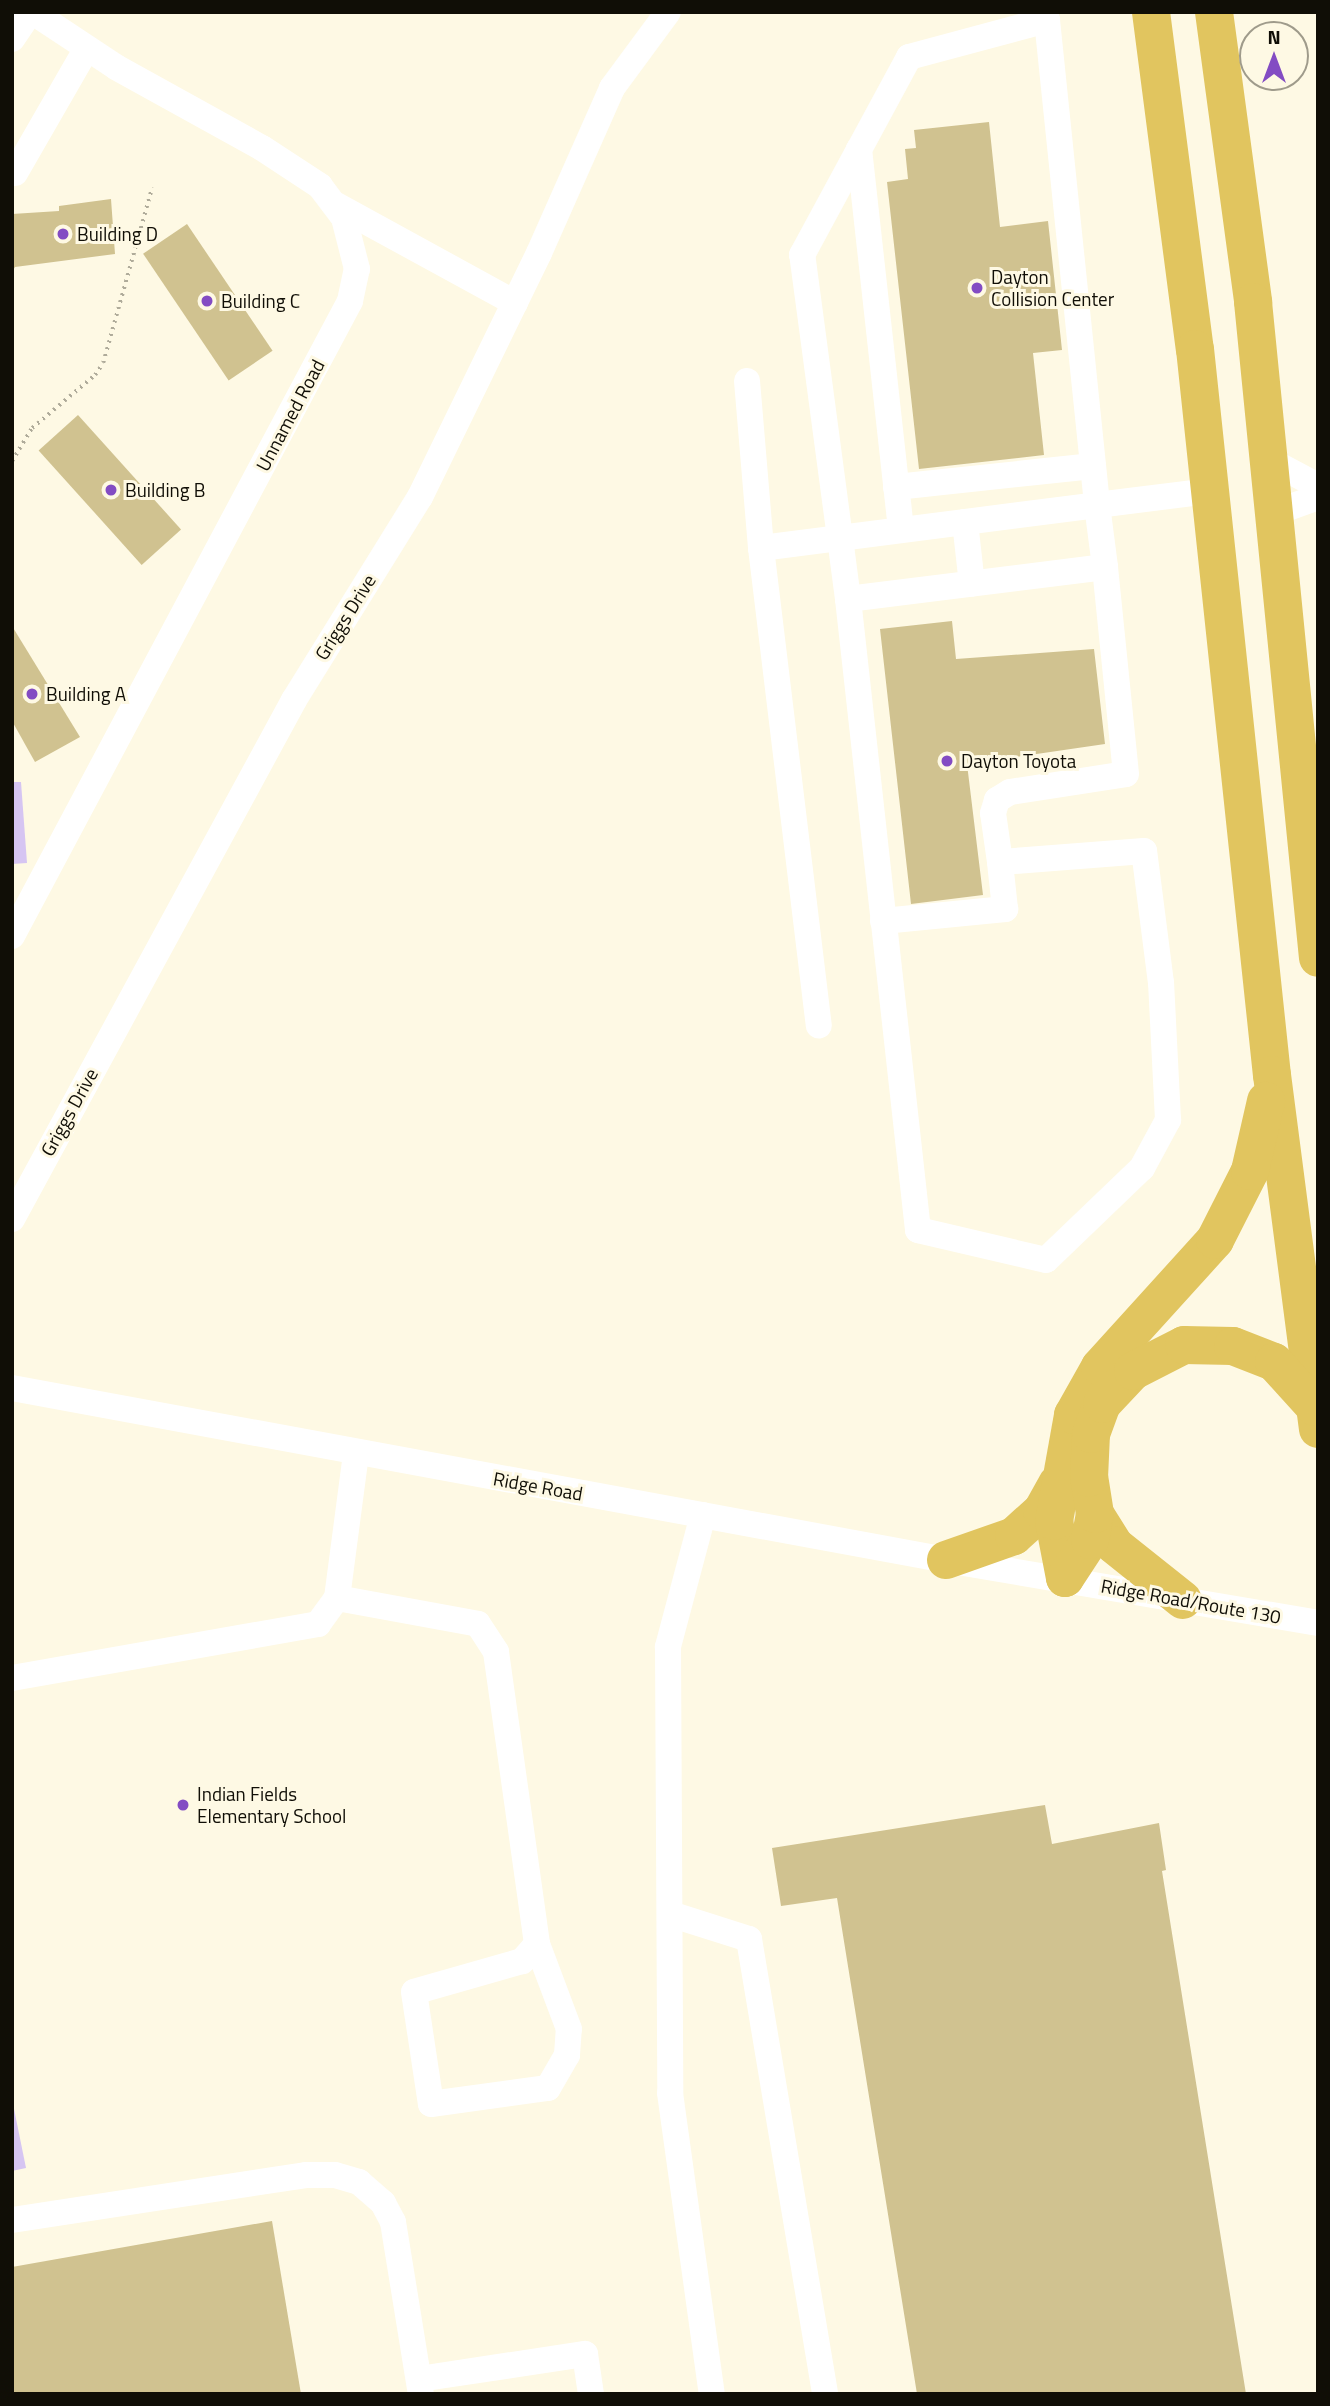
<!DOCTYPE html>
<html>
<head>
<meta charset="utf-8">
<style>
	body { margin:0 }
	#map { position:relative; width:1330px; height:2406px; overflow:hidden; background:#fef9e4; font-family:"Titillium Web",sans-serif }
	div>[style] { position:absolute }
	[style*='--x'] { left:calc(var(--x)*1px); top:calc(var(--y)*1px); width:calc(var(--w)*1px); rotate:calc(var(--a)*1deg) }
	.green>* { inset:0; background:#d6c5f2 }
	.building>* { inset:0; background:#d0c290; transform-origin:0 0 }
	.path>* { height:3.5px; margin-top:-1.75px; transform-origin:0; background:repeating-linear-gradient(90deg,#afab9a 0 2px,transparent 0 7px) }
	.minor>* { height:26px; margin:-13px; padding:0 13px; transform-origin:13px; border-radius:13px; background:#fff }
	.highway>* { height:38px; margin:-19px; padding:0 19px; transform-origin:19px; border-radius:19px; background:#e1c55f }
	.dots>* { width:19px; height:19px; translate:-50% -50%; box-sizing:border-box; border:4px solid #fef9e4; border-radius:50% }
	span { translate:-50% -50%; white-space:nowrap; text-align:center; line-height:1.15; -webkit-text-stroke:6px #fef9e4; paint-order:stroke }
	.poi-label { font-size:19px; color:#100e06 }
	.left { translate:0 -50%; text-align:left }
	.street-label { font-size:19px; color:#100e06 }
	.frame { position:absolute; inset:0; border:14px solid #100e06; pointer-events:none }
	.north { position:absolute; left:1239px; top:21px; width:70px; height:70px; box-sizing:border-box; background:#fef9e4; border:2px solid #9f9b8b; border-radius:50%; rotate:0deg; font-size:19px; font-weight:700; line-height:28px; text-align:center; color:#100e06 }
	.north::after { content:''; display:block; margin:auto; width:24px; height:32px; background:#834cc3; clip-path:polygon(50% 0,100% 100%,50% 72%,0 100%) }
</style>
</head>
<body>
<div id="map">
	<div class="green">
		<div style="clip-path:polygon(12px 782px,21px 782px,27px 863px,12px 864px)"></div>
		<div style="clip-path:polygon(12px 2099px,26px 2168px,12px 2171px)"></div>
	</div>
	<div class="building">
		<div style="clip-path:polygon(989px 122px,1000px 227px,1048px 221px,1062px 350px,1033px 353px,1044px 455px,919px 469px,887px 182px,908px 179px,905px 149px,916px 148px,914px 130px)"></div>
		<div style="clip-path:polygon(111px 199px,115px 254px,15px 267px,12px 272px,12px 214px,59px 211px,59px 206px)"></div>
		<div style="left:187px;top:224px;width:153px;height:53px;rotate:56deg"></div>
		<div style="left:78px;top:415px;width:154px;height:53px;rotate:48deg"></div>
		<div style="clip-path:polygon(952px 621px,956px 659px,1094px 649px,1105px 744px,967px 764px,983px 895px,911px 904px,880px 629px)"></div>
		<div style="clip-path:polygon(12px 626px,80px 737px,35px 762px,12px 721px)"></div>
		<div style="clip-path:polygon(1045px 1805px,1052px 1844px,1159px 1823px,1166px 1870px,1162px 1871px,1246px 2394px,917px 2394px,837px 1898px,781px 1906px,772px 1848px)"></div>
		<div style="clip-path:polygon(272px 2221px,301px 2394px,12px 2394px,12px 2267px)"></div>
	</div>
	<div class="path">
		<div style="--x:12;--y:461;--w:39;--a:-59"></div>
		<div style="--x:32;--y:428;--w:82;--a:-40.1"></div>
		<div style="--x:95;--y:375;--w:14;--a:-56"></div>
		<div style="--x:103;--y:363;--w:182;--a:-74.4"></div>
	</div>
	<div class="minor">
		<div style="--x:12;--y:39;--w:32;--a:-56"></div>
		<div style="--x:859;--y:149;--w:383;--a:83.7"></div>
		<div style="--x:15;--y:173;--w:144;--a:-60.1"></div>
		<div style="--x:336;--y:205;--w:204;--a:28.7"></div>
		<div style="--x:747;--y:381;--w:168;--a:85.2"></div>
		<div style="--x:761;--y:548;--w:481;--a:83.1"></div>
		<div style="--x:1269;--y:460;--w:55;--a:28"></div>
		<div style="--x:896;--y:487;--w:198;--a:-6.1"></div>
		<div style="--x:1274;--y:513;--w:47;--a:-20"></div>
		<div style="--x:965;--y:522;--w:62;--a:83.6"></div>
		<div style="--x:761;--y:548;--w:80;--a:-7.2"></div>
		<div style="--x:840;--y:538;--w:286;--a:-97.6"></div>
		<div style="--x:802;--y:255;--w:225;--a:-61.6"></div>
		<div style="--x:909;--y:57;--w:143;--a:-15"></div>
		<div style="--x:1047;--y:20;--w:488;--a:84.1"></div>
		<div style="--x:1097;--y:505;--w:63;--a:82.6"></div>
		<div style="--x:1105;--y:567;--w:259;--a:172.9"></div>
		<div style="--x:848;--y:599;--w:62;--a:-97.5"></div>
		<div style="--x:840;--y:538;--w:259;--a:-7.3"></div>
		<div style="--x:1097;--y:505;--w:114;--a:-7.1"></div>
		<div style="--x:848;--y:599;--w:635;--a:83.67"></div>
		<div style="--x:918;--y:1230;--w:131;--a:13.2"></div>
		<div style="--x:1046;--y:1260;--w:133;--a:-43.8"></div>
		<div style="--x:1142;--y:1168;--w:55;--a:-61.6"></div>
		<div style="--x:1168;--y:1120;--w:137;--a:-92.9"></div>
		<div style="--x:1161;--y:983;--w:133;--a:-97.3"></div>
		<div style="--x:1144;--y:851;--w:144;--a:175.6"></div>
		<div style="--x:1000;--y:862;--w:49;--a:-98.1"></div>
		<div style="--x:993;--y:813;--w:14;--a:-73"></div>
		<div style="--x:997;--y:800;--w:15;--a:-32"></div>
		<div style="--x:1010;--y:792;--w:117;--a:-8.8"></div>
		<div style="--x:1126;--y:774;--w:208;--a:-95.8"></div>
		<div style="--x:883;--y:921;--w:123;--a:-5.6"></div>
		<div style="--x:1005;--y:909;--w:47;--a:-96.1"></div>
		<div style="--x:12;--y:936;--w:719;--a:-61.97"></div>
		<div style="--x:350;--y:301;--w:33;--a:-78"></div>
		<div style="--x:357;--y:269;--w:53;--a:-104.3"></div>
		<div style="--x:344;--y:218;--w:40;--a:-127"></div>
		<div style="--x:320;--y:186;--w:69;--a:-146.8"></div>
		<div style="--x:262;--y:148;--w:167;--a:-151"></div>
		<div style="--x:116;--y:67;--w:100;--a:-146.5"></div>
		<div style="--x:12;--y:1219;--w:591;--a:-61.48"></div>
		<div style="--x:294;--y:700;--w:239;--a:-58.2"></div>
		<div style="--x:420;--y:497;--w:271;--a:-64"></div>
		<div style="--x:539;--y:253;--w:180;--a:-66.1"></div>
		<div style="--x:612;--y:88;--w:94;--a:-53.6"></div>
		<div style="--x:12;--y:1388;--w:950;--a:10.43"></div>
		<div style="--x:946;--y:1560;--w:377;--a:9.6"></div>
		<div style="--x:703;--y:1515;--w:137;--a:104.9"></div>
		<div style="--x:668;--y:1647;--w:446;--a:89.7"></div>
		<div style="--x:670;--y:2093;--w:304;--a:82.1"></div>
		<div style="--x:337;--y:1598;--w:143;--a:10.4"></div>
		<div style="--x:478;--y:1624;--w:33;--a:57"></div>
		<div style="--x:496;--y:1652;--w:295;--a:82"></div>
		<div style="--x:537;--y:1944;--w:23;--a:131"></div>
		<div style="--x:522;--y:1961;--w:112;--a:164"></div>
		<div style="--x:414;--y:1992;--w:113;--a:81.4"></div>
		<div style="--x:431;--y:2104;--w:118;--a:-7.8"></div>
		<div style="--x:548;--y:2088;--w:38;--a:-60"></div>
		<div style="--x:567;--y:2055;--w:26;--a:-86"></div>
		<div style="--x:569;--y:2029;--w:91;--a:-110.6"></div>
		<div style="--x:12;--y:1678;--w:311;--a:-10"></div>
		<div style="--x:318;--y:1624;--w:32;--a:-54"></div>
		<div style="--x:337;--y:1598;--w:145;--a:-82.5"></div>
		<div style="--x:670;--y:1914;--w:83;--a:17.6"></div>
		<div style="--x:749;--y:1939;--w:461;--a:80.5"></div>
		<div style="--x:12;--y:2220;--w:297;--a:-8.7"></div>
		<div style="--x:306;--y:2175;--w:29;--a:0"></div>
		<div style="--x:335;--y:2175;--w:25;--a:16"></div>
		<div style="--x:359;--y:2182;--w:32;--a:41"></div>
		<div style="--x:383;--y:2203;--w:21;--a:62"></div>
		<div style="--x:393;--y:2222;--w:174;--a:80.8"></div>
		<div style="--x:419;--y:2379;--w:168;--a:-8.6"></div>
		<div style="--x:585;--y:2354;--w:40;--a:81.5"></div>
	</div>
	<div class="highway">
		<div style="--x:1151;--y:12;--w:340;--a:82.6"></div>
		<div style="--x:1195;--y:349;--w:730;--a:83.95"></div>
		<div style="--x:1272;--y:1075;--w:357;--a:82.6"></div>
		<div style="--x:1214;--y:12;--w:293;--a:82.3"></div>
		<div style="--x:1253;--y:302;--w:659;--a:84.34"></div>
		<div style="--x:1095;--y:1514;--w:36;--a:58"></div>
		<div style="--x:1114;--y:1545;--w:88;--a:38.6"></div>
		<div style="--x:946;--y:1560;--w:72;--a:-19.4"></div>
		<div style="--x:1014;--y:1536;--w:38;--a:-42"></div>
		<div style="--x:1042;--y:1511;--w:31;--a:-61"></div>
		<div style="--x:1065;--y:1578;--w:58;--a:-100.9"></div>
		<div style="--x:1054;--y:1521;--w:108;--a:-79.8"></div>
		<div style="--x:1073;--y:1415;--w:55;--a:-60.6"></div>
		<div style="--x:1100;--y:1367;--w:171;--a:-47.8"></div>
		<div style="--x:1215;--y:1240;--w:77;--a:-63.1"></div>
		<div style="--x:1250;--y:1171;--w:72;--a:-77.1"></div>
		<div style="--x:1065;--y:1578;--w:45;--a:-56.7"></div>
		<div style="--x:1090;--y:1540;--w:26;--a:-79"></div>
		<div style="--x:1095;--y:1514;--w:36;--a:-99"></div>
		<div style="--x:1089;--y:1478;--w:44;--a:-87.4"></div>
		<div style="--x:1091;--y:1434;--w:32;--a:-70"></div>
		<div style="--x:1102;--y:1404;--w:45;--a:-46.8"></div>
		<div style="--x:1133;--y:1371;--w:57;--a:-27"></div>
		<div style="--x:1184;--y:1345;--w:49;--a:1.2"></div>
		<div style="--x:1233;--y:1346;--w:44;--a:21.3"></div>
		<div style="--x:1274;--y:1362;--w:61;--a:47.7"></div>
	</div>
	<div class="dots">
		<div style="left:63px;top:234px;background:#834cc3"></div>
		<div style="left:977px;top:288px;background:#834cc3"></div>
		<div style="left:207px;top:301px;background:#834cc3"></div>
		<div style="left:111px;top:490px;background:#834cc3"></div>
		<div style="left:32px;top:694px;background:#834cc3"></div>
		<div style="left:947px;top:761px;background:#834cc3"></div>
		<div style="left:183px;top:1805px;background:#834cc3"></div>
	</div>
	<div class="poi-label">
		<span class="left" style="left:77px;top:234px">Building D</span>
		<span class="left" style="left:991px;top:288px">Dayton<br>Collision Center</span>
		<span class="left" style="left:221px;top:301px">Building C</span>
		<span class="left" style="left:125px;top:490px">Building B</span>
		<span class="left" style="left:46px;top:694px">Building A</span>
		<span class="left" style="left:961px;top:761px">Dayton Toyota</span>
		<span class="left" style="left:197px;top:1805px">Indian Fields<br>Elementary School</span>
	</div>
	<div class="street-label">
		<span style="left:290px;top:415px;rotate:-62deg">Unnamed Road</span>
		<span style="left:345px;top:617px;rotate:-58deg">Griggs Drive</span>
		<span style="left:69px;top:1112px;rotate:-61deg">Griggs Drive</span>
		<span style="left:538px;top:1486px;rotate:10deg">Ridge Road</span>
		<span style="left:1191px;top:1601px;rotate:10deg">Ridge Road/Route 130</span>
	</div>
	<div class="frame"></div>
	<div class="north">N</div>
</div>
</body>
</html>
